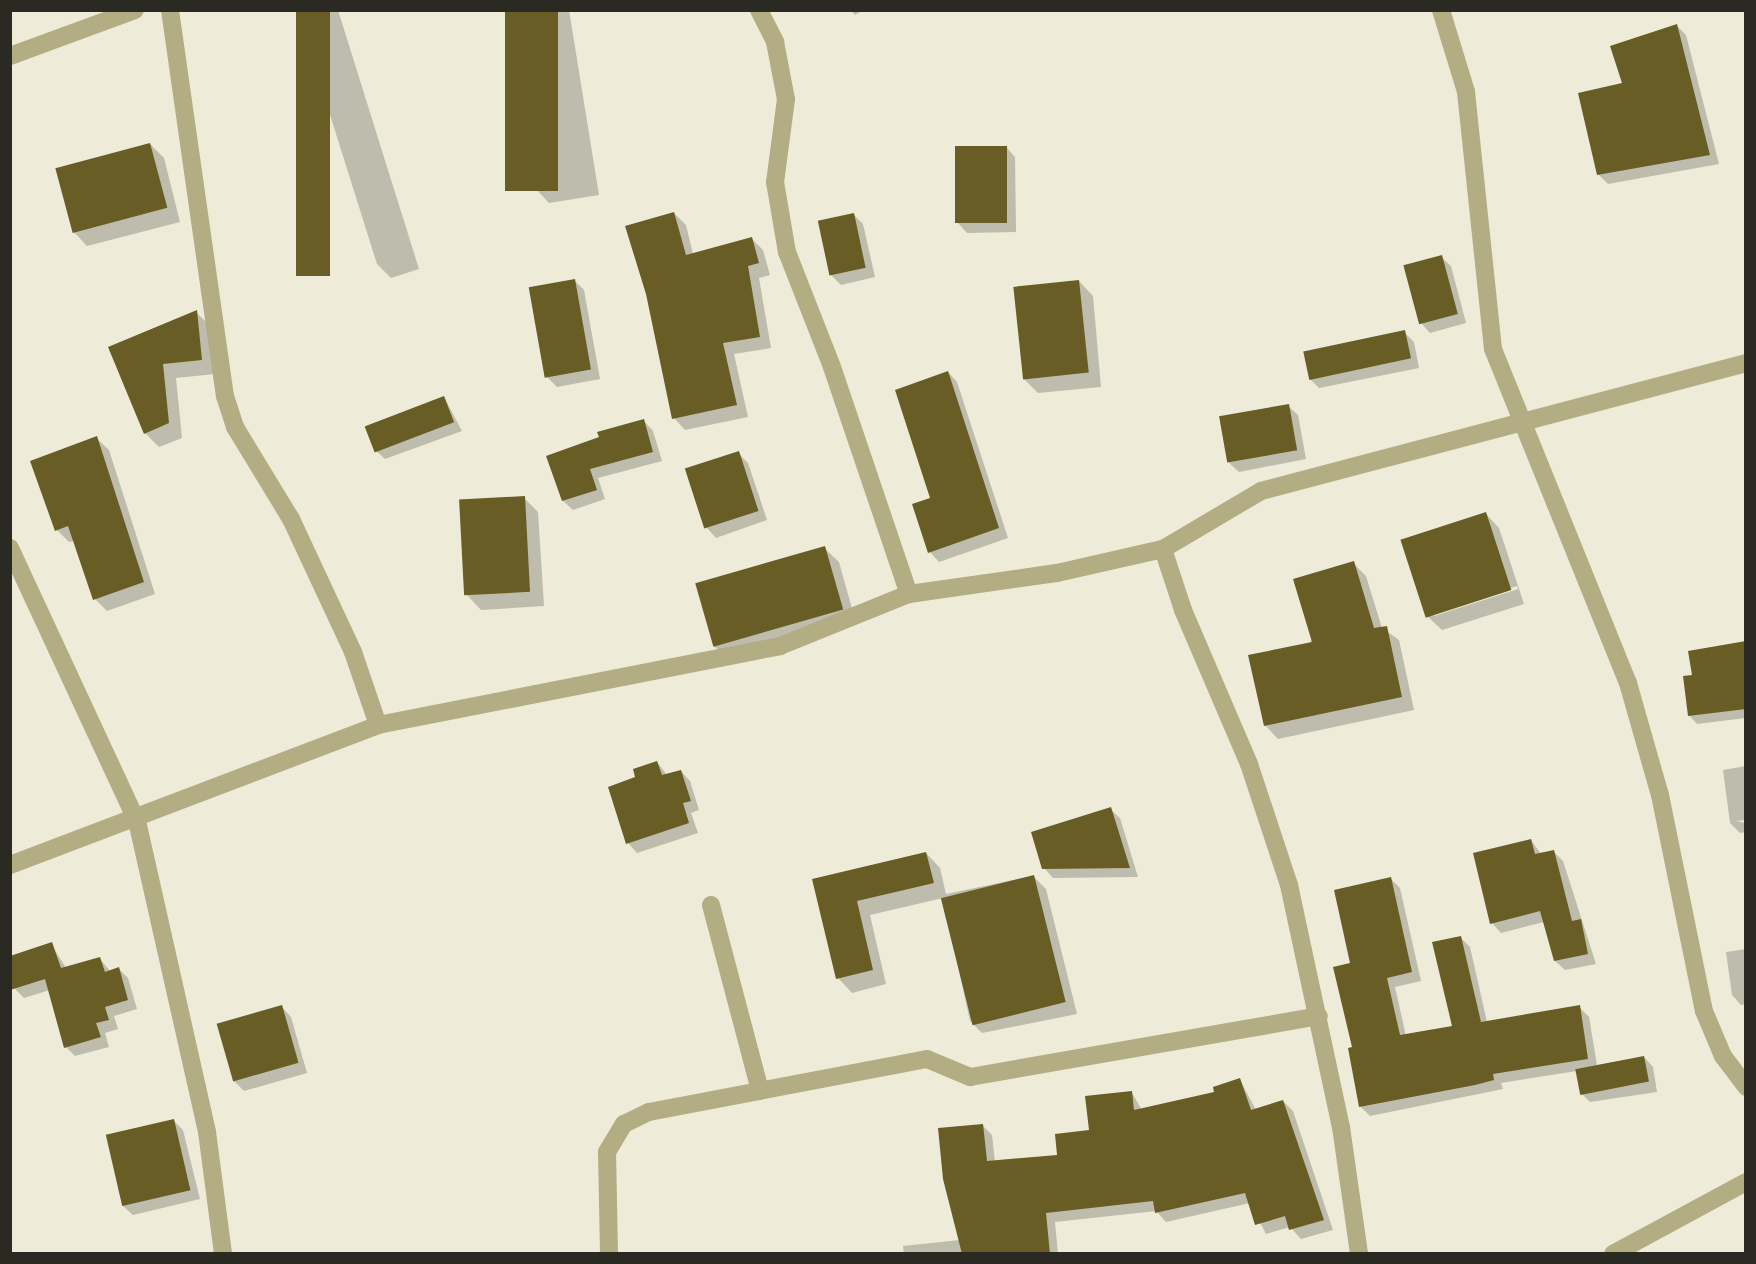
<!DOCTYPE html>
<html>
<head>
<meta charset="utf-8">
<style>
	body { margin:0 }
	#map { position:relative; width:1756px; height:1264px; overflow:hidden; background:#eeebd8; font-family:"DM Sans",sans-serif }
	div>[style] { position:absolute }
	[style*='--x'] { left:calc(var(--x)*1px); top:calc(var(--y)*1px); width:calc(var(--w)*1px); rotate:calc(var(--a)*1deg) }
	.shadow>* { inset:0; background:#0003 }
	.building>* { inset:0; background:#675d25; transform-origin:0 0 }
	.minor>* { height:18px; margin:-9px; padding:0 9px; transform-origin:9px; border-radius:9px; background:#b3ad83 }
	span { translate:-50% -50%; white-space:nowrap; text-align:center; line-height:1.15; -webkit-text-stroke:6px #eeebd8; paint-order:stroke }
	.frame { position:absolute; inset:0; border:12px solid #2a2922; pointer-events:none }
</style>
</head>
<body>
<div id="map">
	<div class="shadow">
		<div style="clip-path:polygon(297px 10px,338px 10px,419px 269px,391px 278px,377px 264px)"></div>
		<div style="clip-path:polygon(506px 10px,569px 10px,599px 195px,549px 203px,535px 188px)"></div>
		<div style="clip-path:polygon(851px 10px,864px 10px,855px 15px)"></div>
		<div style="clip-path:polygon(1677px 26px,1686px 35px,1719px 164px,1608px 184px,1598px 174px,1624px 84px)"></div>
		<div style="clip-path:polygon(150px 144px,164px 158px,180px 222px,87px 246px,73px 231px)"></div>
		<div style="clip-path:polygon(1006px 147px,1015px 157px,1016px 232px,967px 233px,958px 223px)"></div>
		<div style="clip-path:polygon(674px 213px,686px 225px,693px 254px,752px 239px,763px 250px,770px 275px,759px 278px,771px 348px,734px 354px,748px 417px,685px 430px,674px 418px)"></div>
		<div style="clip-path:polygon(854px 215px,863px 224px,875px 277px,841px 285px,831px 275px)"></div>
		<div style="clip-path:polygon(1441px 257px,1451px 266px,1466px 323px,1430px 333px,1421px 323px)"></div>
		<div style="clip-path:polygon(574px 280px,584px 290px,600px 379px,557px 387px,547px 377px)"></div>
		<div style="clip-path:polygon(1079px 281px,1093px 296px,1101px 387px,1038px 393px,1024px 379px)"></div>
		<div style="clip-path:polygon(196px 312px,210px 326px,215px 374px,176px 378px,182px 438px,159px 447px,145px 433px,110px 347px)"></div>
		<div style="clip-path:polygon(1404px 332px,1414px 342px,1419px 368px,1319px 388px,1310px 379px)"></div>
		<div style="clip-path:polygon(948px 372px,957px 382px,1008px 538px,939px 562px,930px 552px)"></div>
		<div style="clip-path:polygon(444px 397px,462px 431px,385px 459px,375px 450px,366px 426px)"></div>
		<div style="clip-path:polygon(1288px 406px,1298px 415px,1306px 459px,1239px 472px,1229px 463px)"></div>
		<div style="clip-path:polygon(644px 421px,653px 431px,662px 461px,598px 478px,605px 499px,573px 510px,563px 501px,548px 457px)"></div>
		<div style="clip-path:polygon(96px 438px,109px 450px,155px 594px,107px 611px,95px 599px,74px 541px,69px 542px,57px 530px)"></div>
		<div style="clip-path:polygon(738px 453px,748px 463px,767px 520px,716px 538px,707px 528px)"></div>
		<div style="clip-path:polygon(524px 498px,538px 512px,544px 606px,481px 610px,467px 595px)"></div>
		<div style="clip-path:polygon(evenodd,1485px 513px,1499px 528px,1524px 604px,1442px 630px,1427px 616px,1485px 513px,1517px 586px,1518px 589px,1434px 616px,1434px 613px,1517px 586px)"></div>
		<div style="clip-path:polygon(824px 548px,839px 562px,856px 623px,729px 660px,714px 646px)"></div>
		<div style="clip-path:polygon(1353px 563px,1366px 576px,1382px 628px,1399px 640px,1414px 710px,1278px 739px,1265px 725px)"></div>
		<div style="clip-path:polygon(1746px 642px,1746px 718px,1697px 724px,1689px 715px,1694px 677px)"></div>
		<div style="clip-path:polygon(657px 762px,667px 775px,681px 771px,690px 781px,699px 810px,691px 813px,698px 833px,637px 853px,628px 843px,637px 778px)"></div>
		<div style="clip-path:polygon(1746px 766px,1746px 820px,1736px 821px,1746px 823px,1746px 832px,1740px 833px,1730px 823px,1723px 770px)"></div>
		<div style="clip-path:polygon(1110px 809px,1120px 818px,1138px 877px,1053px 878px,1044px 868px)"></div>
		<div style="clip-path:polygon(1531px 840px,1541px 854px,1553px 851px,1563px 861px,1596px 964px,1565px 970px,1555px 961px,1544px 922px,1501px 933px,1492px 923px)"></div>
		<div style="clip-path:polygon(926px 853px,940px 868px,946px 894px,1033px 876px,1046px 889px,1077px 1014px,982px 1033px,970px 1021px,943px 898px,870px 915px,886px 984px,852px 993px,838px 978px,814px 880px)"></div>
		<div style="clip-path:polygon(1391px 879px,1400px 888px,1421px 981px,1395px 987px,1406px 1036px,1454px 1027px,1460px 937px,1470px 947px,1487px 1022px,1579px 1007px,1589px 1017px,1597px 1065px,1644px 1057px,1653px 1067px,1657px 1092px,1590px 1102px,1581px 1093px,1577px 1071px,1501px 1083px,1503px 1089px,1370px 1116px,1360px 1106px,1352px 964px)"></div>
		<div style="clip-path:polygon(51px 944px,66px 968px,100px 959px,110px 971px,119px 969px,128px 978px,137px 1009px,114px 1016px,118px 1029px,105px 1033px,109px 1047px,75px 1056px,66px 1047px,50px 990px,24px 998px,15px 989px,10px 977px)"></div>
		<div style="clip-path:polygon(1746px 949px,1746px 1004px,1741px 1005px,1732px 995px,1726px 952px)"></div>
		<div style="clip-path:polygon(282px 1007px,291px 1017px,307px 1073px,244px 1091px,234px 1081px)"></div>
		<div style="clip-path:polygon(1240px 1080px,1256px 1110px,1283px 1101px,1293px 1111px,1333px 1230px,1301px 1239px,1290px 1227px,1266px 1234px,1250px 1203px,1166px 1222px,1156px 1211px,1055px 1222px,1058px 1254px,904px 1254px,903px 1246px,960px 1240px,982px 1125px,992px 1135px,995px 1162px,1058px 1156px,1132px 1093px,1142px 1110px,1216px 1093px)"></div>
		<div style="clip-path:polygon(174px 1121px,183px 1130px,200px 1199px,133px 1215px,123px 1206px)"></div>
	</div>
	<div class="building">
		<div style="left:296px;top:10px;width:34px;height:266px"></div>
		<div style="left:505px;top:10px;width:53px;height:181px"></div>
		<div style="clip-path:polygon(1677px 24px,1710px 155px,1597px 175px,1578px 93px,1622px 83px,1610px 46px)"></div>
		<div style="left:150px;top:143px;width:67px;height:98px;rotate:75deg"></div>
		<div style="left:1007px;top:146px;width:77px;height:52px;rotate:90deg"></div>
		<div style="clip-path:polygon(674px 212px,686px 255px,752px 237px,759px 263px,748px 266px,760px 337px,723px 343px,737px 405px,672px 419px,646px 294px,625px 226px)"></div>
		<div style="left:854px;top:213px;width:56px;height:37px;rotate:78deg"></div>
		<div style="left:1442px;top:255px;width:61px;height:40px;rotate:75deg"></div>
		<div style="left:575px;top:279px;width:92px;height:47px;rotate:80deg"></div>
		<div style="left:1079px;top:280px;width:93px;height:66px;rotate:84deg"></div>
		<div style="clip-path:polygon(197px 310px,202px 360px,163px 364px,169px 423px,144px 434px,108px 347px)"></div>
		<div style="left:1405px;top:330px;width:29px;height:104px;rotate:78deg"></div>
		<div style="clip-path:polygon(948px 371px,999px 528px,928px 553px,912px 504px,930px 498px,895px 390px)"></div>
		<div style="left:444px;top:396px;width:28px;height:85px;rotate:69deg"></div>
		<div style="left:1289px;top:404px;width:47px;height:71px;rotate:80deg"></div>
		<div style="clip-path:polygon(644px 419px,653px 452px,590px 469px,597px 490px,562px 501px,546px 456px,599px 437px,597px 432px)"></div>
		<div style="clip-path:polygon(97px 436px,144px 582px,93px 600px,68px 526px,55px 531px,30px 461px)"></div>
		<div style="left:739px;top:451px;width:63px;height:57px;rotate:72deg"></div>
		<div style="left:525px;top:496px;width:96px;height:66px;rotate:87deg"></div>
		<div style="left:1486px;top:512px;width:82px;height:90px;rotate:72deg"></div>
		<div style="left:825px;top:546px;width:66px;height:135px;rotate:74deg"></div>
		<div style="clip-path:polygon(1354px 561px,1374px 628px,1387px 626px,1402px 697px,1264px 726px,1248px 655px,1312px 642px,1293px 579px)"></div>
		<div style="clip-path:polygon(1746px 641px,1746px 709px,1688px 716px,1683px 676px,1692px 675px,1688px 651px)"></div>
		<div style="clip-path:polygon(657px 761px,662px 775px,681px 770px,691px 801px,683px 803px,689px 823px,626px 844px,608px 787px,635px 777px,633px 769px)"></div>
		<div style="clip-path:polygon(1111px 807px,1130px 868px,1042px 869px,1031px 832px)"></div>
		<div style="clip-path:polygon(1531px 839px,1535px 854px,1554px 850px,1572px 921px,1581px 919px,1588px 954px,1554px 961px,1540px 911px,1490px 924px,1473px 853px)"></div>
		<div style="clip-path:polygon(926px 852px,934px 883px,857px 901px,873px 970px,836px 979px,812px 879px)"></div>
		<div style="left:1034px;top:875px;width:131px;height:96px;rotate:76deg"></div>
		<div style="clip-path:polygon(1391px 877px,1412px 972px,1387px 978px,1400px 1035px,1452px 1026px,1432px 942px,1461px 936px,1481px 1022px,1580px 1005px,1588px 1059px,1493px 1074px,1494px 1080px,1475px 1085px,1359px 1107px,1348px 1048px,1352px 1047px,1333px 967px,1350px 963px,1334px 890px)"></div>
		<div style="clip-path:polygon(52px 942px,61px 968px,100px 957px,105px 972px,119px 967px,128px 1000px,105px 1007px,109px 1020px,96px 1023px,101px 1037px,64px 1048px,45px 979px,10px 990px,10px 956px)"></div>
		<div style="left:282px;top:1005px;width:60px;height:68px;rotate:74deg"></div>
		<div style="left:1644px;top:1056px;width:26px;height:70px;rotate:79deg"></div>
		<div style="clip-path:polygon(1240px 1078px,1251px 1110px,1283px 1100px,1324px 1220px,1289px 1230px,1285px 1216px,1255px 1225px,1245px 1193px,1155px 1213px,1153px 1201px,1046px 1213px,1050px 1254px,962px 1254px,943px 1179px,938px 1128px,983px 1124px,987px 1161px,1057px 1155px,1055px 1134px,1089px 1130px,1085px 1096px,1132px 1091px,1134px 1110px,1214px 1092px,1213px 1087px)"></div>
		<div style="left:174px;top:1119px;width:73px;height:70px;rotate:77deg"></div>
	</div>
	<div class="minor">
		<div style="--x:170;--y:10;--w:390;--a:81.9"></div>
		<div style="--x:225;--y:396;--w:33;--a:72"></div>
		<div style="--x:235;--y:427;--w:108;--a:58.7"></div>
		<div style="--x:291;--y:519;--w:147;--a:65"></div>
		<div style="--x:353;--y:652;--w:77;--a:71.1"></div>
		<div style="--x:759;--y:10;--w:36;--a:63"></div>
		<div style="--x:775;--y:42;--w:58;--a:79.1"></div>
		<div style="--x:786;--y:99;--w:84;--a:97.5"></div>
		<div style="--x:775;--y:182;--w:71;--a:80.3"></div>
		<div style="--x:787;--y:252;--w:123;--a:68.6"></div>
		<div style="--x:832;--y:367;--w:240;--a:71.3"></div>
		<div style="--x:1441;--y:10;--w:86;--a:73"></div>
		<div style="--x:1466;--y:92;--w:258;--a:84"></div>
		<div style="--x:1493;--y:349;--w:360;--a:68"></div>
		<div style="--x:1628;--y:683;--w:116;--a:74.1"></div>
		<div style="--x:1660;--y:795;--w:220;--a:78.5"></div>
		<div style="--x:1704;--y:1011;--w:49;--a:67.1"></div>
		<div style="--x:1723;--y:1056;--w:39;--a:53"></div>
		<div style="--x:10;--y:56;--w:133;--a:-20.2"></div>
		<div style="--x:10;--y:548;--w:301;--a:65.1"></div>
		<div style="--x:137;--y:821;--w:319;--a:77.3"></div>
		<div style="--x:207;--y:1132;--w:123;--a:82.5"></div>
		<div style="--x:1163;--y:549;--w:114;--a:-30.6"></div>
		<div style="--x:1261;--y:491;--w:502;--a:-14.78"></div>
		<div style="--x:10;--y:865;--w:394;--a:-20.8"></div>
		<div style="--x:378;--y:725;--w:410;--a:-11.1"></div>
		<div style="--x:780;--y:646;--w:139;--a:-22"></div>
		<div style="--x:909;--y:594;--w:149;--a:-8.1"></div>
		<div style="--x:1057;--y:573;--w:109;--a:-12.8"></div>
		<div style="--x:1163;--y:549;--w:64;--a:71.8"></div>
		<div style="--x:1183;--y:610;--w:168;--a:66.8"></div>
		<div style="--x:1249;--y:764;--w:127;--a:71.7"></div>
		<div style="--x:1289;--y:885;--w:248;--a:77.9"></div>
		<div style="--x:1341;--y:1127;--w:128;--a:81.9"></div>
		<div style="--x:711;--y:905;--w:192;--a:75.2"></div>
		<div style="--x:609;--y:1254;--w:102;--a:-91.1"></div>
		<div style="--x:607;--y:1152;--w:33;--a:-59"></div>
		<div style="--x:624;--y:1124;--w:28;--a:-26"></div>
		<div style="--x:649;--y:1112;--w:283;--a:-10.8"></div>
		<div style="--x:927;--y:1059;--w:47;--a:22.7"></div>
		<div style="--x:970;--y:1077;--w:354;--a:-9.9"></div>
		<div style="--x:1613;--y:1254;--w:151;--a:-28.4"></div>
	</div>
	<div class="frame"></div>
</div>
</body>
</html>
